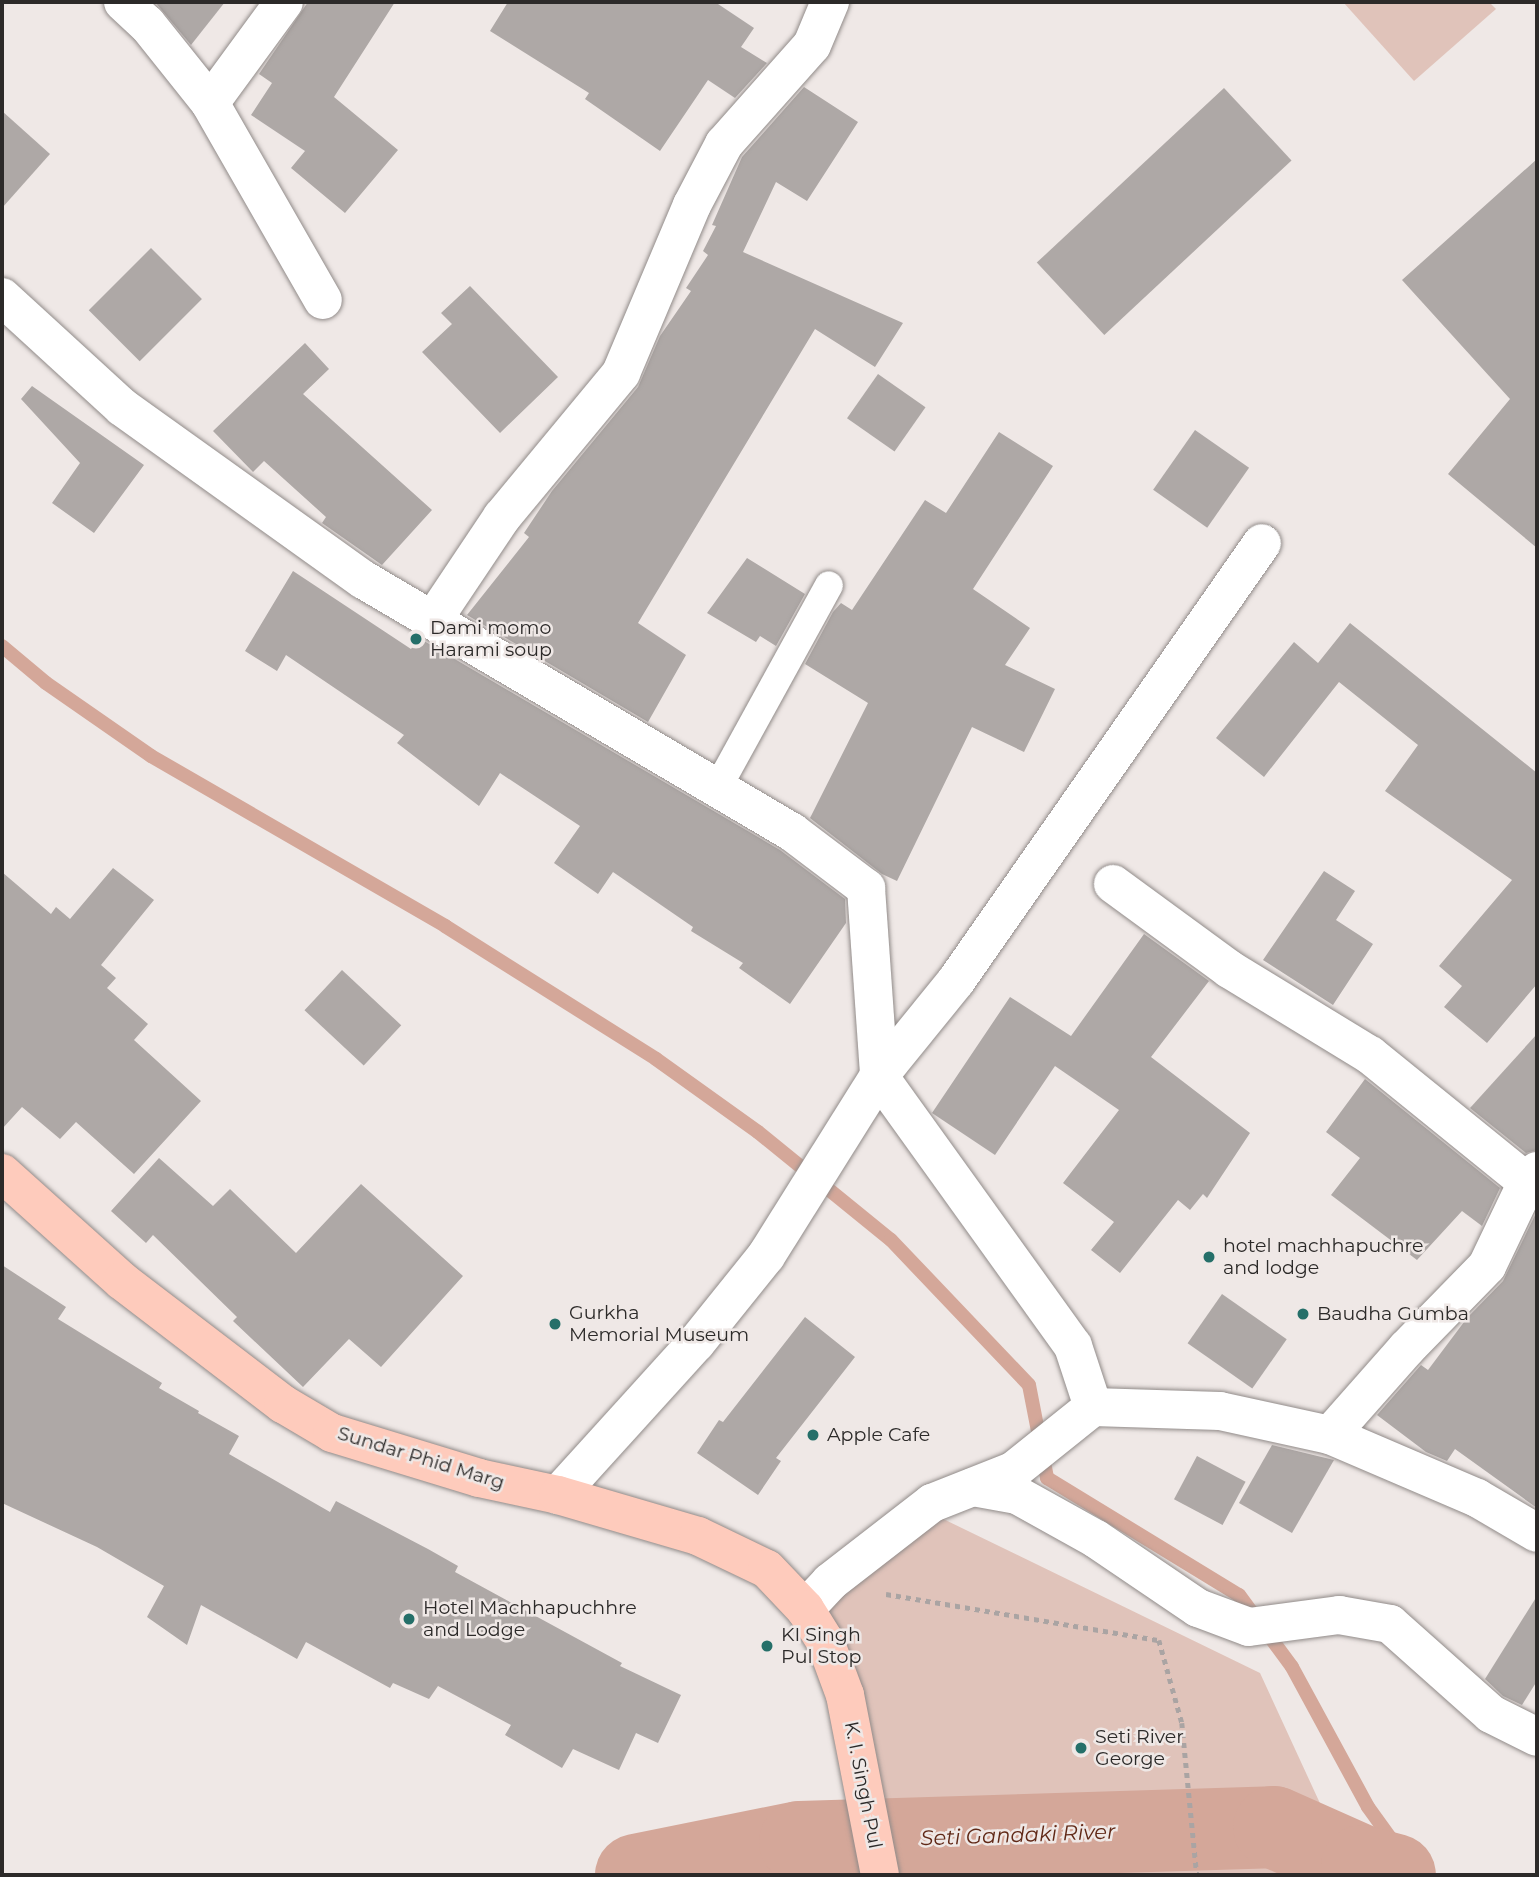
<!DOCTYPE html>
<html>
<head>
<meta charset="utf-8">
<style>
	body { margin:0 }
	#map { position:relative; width:1539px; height:1877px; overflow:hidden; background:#efe8e6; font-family:Montserrat,sans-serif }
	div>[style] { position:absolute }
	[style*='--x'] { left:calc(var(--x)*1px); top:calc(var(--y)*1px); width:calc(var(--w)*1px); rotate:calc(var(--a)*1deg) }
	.green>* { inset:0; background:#e0c3ba }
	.stream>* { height:14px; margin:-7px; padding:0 7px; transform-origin:7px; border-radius:7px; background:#d4a799 }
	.river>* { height:82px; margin:-41px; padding:0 41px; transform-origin:41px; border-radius:41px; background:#d4a799 }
	.building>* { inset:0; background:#aea8a6; transform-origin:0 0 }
	.path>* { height:4.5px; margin-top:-2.25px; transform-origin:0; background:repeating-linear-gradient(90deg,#aaa4a3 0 5px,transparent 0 10px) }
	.roads { filter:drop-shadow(0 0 2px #918b89) drop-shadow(0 0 2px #918b89) }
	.lane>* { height:28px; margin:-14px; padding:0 14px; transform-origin:14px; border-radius:14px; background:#fff }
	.street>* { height:38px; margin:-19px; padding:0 19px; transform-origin:19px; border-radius:19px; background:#fff }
	.primary>* { height:38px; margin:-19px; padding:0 19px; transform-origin:19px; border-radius:19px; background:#fecbbc }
	.dots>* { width:19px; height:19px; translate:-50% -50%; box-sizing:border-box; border:4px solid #efe8e6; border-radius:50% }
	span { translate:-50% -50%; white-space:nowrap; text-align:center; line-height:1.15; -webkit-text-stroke:5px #efe8e6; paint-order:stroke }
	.poi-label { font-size:19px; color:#2c2a29 }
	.left { translate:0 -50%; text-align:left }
	.street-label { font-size:19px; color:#2c2a29 }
	.water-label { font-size:21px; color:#602816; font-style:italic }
	.frame { position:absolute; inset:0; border:4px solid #2c2a29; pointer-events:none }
</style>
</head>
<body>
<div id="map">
	<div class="green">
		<div style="clip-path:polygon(1343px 2px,1489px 2px,1496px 9px,1414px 81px)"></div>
		<div style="clip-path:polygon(933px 1514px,1260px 1673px,1353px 1875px,1093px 1875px,1090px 1823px,896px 1834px,819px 1597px)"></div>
	</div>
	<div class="stream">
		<div style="--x:2;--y:646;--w:57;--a:40.1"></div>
		<div style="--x:46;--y:683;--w:128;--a:34.8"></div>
		<div style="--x:151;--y:756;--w:340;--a:30"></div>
		<div style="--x:445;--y:926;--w:249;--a:32.2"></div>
		<div style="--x:656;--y:1059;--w:125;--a:35.6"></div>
		<div style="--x:758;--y:1132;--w:171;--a:39.1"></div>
		<div style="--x:891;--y:1240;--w:200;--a:46.4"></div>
		<div style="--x:1029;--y:1385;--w:95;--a:79"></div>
		<div style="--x:1047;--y:1478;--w:225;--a:31.4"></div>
		<div style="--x:1239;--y:1595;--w:89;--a:53.6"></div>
		<div style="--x:1292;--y:1667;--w:159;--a:61.5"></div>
		<div style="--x:1368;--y:1807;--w:84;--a:54.2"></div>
	</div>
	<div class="river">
		<div style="--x:636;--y:1875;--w:167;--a:-11.4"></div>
		<div style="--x:800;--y:1842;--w:474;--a:-1.8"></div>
		<div style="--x:1274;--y:1827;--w:96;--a:23.9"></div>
		<div style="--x:1362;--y:1866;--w:34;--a:15"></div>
	</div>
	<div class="building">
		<div style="clip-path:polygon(155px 2px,225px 2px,191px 45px)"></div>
		<div style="clip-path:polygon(308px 2px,395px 2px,334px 97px,398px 150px,345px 213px,291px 168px,305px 151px,251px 115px,272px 83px,259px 74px)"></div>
		<div style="clip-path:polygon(508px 2px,715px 2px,754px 28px,741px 47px,767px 63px,735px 98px,708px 80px,660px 151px,585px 99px,589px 93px,490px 31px)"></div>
		<div style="clip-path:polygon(804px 87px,858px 122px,807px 201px,776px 182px,743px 252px,903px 323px,875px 367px,815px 329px,638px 623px,686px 655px,648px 722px,467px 615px,529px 537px,524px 533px,552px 491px,638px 387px,660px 336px,691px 291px,686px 288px,708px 255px,703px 251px,716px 226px,712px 225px,742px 157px)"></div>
		<div style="left:1224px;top:88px;width:99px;height:256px;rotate:47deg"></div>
		<div style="clip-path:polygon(2px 111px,50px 154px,2px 208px)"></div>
		<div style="clip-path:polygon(1537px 159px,1537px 548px,1448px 474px,1510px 399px,1402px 280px)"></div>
		<div style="left:151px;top:248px;width:72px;height:88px;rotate:45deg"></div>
		<div style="clip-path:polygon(470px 286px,558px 377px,500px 433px,422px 352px,452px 324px,441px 313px)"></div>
		<div style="clip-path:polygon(305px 343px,329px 369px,303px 394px,432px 510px,382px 565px,322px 523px,326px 517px,264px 461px,253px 472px,213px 431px)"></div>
		<div style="left:878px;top:374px;width:58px;height:54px;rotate:35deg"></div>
		<div style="clip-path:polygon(32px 386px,144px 465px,94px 533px,52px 503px,80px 463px,21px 399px)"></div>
		<div style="left:1195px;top:430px;width:66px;height:73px;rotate:35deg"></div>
		<div style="clip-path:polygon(999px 432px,1053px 466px,973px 589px,1030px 628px,1005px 665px,1055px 689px,1024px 752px,972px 727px,897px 881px,882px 874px,810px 818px,868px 703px,805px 664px,833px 612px,841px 603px,852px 610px,925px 500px,946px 513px)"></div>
		<div style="clip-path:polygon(747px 558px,805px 594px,776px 646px,760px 636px,756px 642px,707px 613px)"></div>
		<div style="clip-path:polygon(293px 571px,411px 649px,419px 638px,780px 850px,845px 899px,846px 923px,790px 1004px,739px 968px,743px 963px,691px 931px,693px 927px,613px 872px,598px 894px,554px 863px,580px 826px,500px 773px,479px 806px,397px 743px,404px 735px,286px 655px,277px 671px,245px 651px)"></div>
		<div style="clip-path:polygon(1350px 623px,1537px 773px,1537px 984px,1487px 1043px,1444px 1007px,1462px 986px,1439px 966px,1512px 880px,1385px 791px,1418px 745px,1339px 682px,1264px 777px,1216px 738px,1294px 642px,1318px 663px)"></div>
		<div style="clip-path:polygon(113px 868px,154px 900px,101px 965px,116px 978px,107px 988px,148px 1024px,134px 1040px,201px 1101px,134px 1174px,76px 1122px,60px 1139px,22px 1107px,2px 1129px,2px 872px,51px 914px,56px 907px,70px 919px)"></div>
		<div style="clip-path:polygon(1324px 871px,1355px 891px,1336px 920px,1373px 944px,1333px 1005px,1263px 960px)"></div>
		<div style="clip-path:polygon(1144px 934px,1209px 981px,1151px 1057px,1250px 1133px,1207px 1198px,1203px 1194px,1190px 1210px,1178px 1200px,1120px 1273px,1091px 1250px,1114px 1222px,1063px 1183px,1119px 1110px,1055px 1066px,995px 1155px,932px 1113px,1010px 997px,1071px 1036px)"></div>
		<div style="left:342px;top:970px;width:81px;height:55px;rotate:43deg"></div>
		<div style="clip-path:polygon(1537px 1034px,1537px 1150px,1526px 1153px,1470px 1108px)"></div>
		<div style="clip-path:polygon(1365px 1079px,1500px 1188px,1482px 1226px,1462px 1211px,1417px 1260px,1331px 1195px,1360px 1158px,1326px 1132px)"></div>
		<div style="clip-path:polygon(159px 1158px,213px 1206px,230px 1189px,296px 1253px,361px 1184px,463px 1276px,381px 1367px,349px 1339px,303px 1387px,233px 1321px,237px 1317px,153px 1235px,146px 1243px,111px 1211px)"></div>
		<div style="clip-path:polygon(1537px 1211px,1537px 1508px,1455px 1449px,1447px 1461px,1426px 1452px,1377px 1415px,1421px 1365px,1428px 1370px,1467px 1318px,1503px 1281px)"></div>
		<div style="clip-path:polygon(2px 1265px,66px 1307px,58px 1319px,162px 1383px,159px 1388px,199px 1411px,198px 1413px,239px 1436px,229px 1454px,330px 1512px,336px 1501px,428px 1549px,458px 1566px,455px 1572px,622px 1663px,620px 1666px,681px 1695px,658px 1743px,636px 1733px,619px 1770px,573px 1749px,562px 1768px,505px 1735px,511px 1725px,438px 1686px,429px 1699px,393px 1683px,390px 1688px,306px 1642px,297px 1659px,201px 1605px,187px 1645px,147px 1617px,164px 1586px,97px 1547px,2px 1503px)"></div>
		<div style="left:1222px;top:1294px;width:79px;height:60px;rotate:35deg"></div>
		<div style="clip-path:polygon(805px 1317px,855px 1357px,776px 1458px,781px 1461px,758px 1495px,697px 1453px,719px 1420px,723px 1422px)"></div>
		<div style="clip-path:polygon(1272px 1445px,1334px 1460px,1292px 1533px,1239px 1503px)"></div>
		<div style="left:1197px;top:1456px;width:55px;height:49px;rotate:28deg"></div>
		<div style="clip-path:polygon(1537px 1596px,1537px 1681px,1522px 1705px,1503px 1696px,1485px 1679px)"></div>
	</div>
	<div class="path">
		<div style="--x:886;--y:1594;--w:277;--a:9.6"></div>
		<div style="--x:1159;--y:1640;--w:86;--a:74.5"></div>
		<div style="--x:1182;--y:1723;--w:153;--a:84.4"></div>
	</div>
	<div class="roads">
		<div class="lane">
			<div style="--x:718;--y:787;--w:230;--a:-61.2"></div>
		</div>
		<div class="street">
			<div style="--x:123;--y:2;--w:33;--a:43"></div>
			<div style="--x:147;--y:24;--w:101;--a:51.4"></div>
			<div style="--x:210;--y:103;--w:227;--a:60.2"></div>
			<div style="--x:210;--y:103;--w:125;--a:-53.8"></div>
			<div style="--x:2;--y:297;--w:163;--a:42.5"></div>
			<div style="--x:122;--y:407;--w:297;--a:35.6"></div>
			<div style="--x:364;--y:580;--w:497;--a:30.5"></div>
			<div style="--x:792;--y:832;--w:93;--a:37.1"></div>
			<div style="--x:866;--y:888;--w:188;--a:86"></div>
			<div style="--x:879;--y:1076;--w:332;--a:54.3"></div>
			<div style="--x:1073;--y:1346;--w:64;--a:71.8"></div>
			<div style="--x:433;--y:620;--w:124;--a:-56.2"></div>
			<div style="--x:502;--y:517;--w:187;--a:-50.4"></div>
			<div style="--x:621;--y:373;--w:182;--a:-67.1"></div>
			<div style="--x:692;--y:205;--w:69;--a:-62.3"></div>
			<div style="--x:724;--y:144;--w:132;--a:-48.4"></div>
			<div style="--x:812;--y:45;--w:47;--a:-67.3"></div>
			<div style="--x:1113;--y:884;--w:144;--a:36.2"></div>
			<div style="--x:1229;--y:969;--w:165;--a:31.4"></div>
			<div style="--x:1370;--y:1055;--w:215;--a:39"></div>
			<div style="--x:1330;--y:1435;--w:115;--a:-48.5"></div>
			<div style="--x:1406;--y:1349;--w:116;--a:-45.7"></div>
			<div style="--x:1487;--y:1266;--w:93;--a:-64.5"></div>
			<div style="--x:1527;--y:1182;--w:15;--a:-48"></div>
			<div style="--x:973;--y:1487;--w:45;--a:10.3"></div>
			<div style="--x:1017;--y:1495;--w:90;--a:29.1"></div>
			<div style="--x:1096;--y:1539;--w:123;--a:34.1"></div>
			<div style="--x:1198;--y:1608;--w:54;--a:20.4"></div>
			<div style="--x:1249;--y:1627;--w:91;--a:-7.6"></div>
			<div style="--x:1339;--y:1615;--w:52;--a:10"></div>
			<div style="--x:1390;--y:1624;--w:135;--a:41.7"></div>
			<div style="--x:1491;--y:1714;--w:51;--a:26.6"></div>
			<div style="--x:558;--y:1495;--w:205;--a:-47.8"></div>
			<div style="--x:696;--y:1343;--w:112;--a:-51.2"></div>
			<div style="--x:766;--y:1256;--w:213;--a:-57.9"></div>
			<div style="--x:879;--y:1076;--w:122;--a:-51"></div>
			<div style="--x:956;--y:981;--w:534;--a:-55.06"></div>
			<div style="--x:805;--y:1609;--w:37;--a:-47"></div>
			<div style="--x:830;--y:1582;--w:129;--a:-37.8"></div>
			<div style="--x:932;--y:1503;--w:87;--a:-21.6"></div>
			<div style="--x:1013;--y:1471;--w:102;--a:-38.7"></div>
			<div style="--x:1093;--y:1407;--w:127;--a:1.8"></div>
			<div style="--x:1220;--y:1411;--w:113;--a:12.3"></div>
			<div style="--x:1330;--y:1435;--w:160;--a:23.2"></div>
			<div style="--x:1477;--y:1498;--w:69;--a:30.3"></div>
		</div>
		<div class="primary">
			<div style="--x:2;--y:1173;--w:161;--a:42"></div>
			<div style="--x:122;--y:1281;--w:203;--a:37.4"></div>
			<div style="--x:283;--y:1404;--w:57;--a:30.6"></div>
			<div style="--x:332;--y:1433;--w:154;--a:17"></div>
			<div style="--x:479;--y:1478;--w:81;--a:12.1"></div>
			<div style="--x:558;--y:1495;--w:146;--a:16.3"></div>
			<div style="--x:698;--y:1536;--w:76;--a:25.6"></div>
			<div style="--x:767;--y:1569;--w:55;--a:46.5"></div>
			<div style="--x:805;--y:1609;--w:38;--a:58"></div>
			<div style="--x:825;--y:1641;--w:58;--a:69.7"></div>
			<div style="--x:845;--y:1695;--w:183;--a:79"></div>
		</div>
	</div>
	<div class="dots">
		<div style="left:416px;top:639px;background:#256f69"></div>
		<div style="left:1209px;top:1257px;background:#256f69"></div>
		<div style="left:1303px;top:1314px;background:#256f69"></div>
		<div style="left:555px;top:1324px;background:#256f69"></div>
		<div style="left:813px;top:1435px;background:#256f69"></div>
		<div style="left:409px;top:1619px;background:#256f69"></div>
		<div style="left:767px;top:1646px;background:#256f69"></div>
		<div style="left:1081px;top:1748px;background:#256f69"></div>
	</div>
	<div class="poi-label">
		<span class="left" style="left:430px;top:639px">Dami momo<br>Harami soup</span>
		<span class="left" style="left:1223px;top:1257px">hotel machhapuchre<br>and lodge</span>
		<span class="left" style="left:569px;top:1324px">Gurkha<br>Memorial Museum</span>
		<span class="left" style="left:1317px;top:1314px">Baudha Gumba</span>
		<span class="left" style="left:827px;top:1435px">Apple Cafe</span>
		<span class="left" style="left:423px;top:1619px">Hotel Machhapuchhre<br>and Lodge</span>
		<span class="left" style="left:781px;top:1646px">KI Singh<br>Pul Stop</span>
		<span class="left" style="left:1095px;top:1748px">Seti River<br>George</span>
	</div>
	<div class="street-label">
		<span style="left:421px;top:1458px;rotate:17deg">Sundar Phid Marg</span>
		<span style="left:863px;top:1785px;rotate:79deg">K. I. Singh Pul</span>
	</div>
	<div class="water-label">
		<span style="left:1018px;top:1835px;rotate:-2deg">Seti Gandaki River</span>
	</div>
	<div class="frame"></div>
</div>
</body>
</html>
